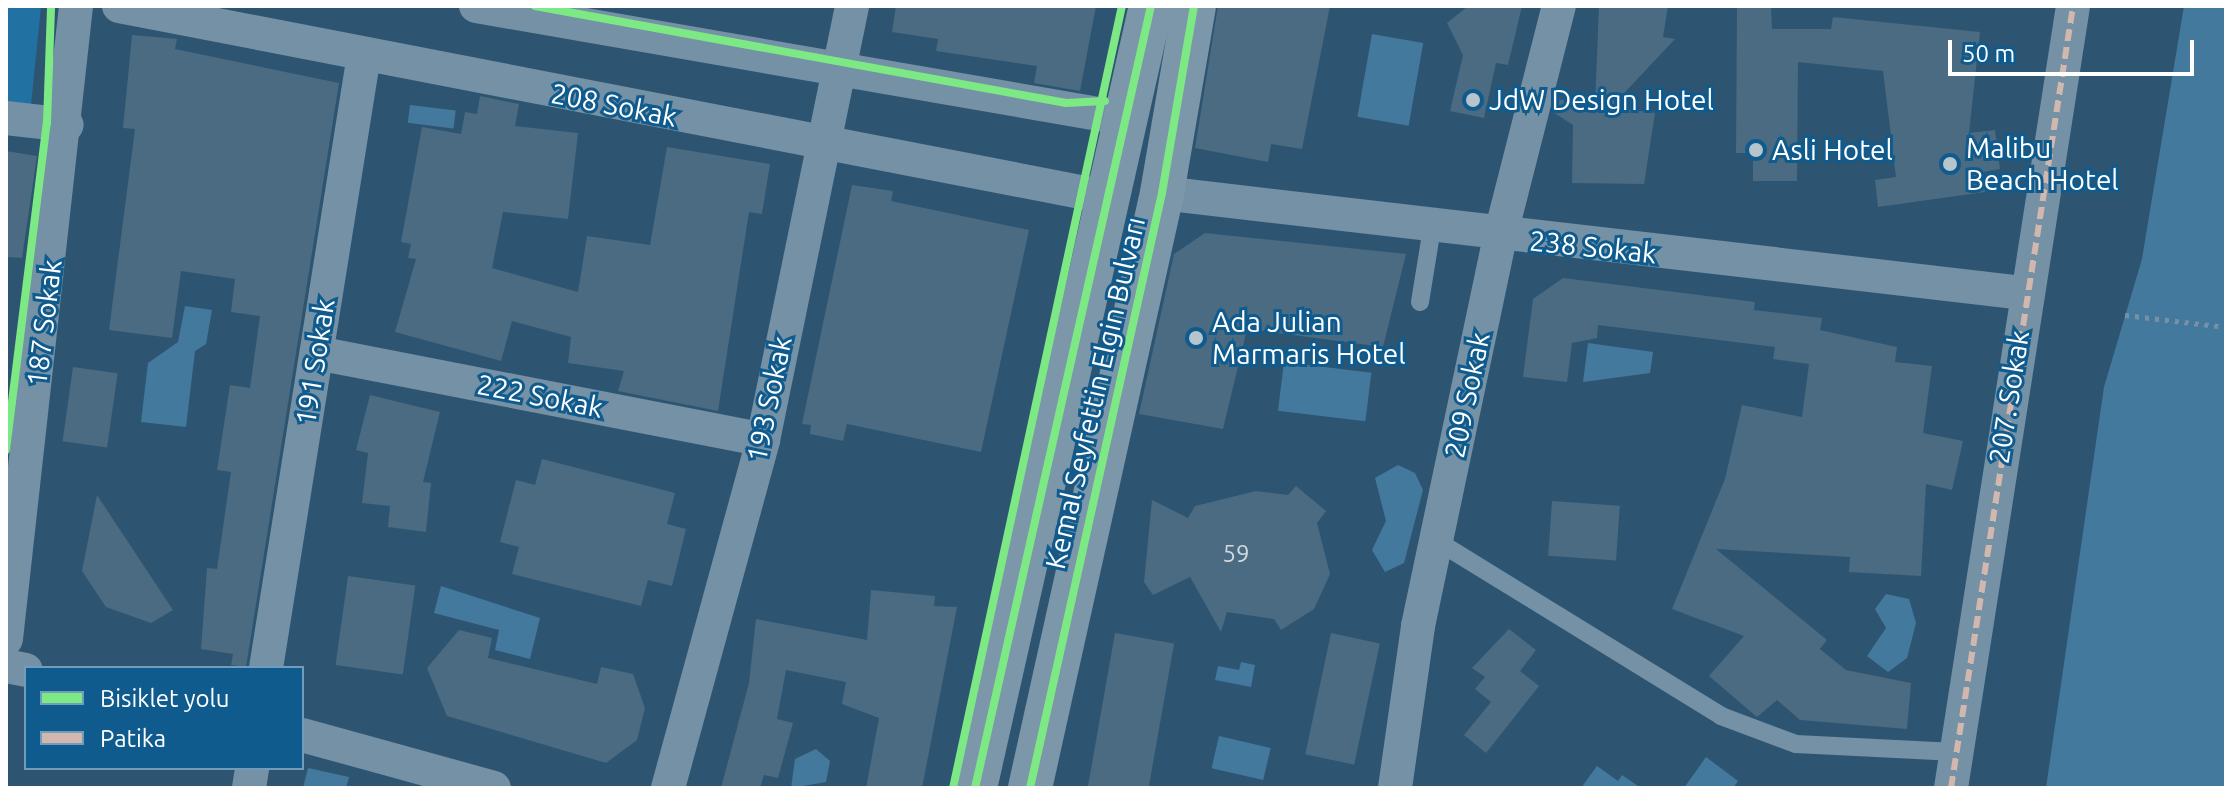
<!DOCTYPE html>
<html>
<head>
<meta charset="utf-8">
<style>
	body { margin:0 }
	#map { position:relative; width:2232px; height:794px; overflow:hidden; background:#2d5571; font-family:Ubuntu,sans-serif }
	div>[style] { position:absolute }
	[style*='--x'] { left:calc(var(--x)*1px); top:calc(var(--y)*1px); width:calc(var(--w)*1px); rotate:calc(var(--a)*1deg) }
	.green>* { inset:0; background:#2171a3 }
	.water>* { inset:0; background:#44799e; transform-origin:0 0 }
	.building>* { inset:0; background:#4a6b81; transform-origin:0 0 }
	.path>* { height:5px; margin-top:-2.5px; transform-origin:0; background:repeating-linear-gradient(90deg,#7491a5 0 4px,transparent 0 10px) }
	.lane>* { height:18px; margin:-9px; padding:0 9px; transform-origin:9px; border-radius:9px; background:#7491a5 }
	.street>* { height:34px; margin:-17px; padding:0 17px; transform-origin:17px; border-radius:17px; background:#7491a5 }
	.secondary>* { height:44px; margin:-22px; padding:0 22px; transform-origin:22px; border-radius:22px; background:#7c97aa }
	.quiet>* { height:6px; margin-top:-3px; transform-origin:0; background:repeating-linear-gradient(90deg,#d1b7ad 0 12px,transparent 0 18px) }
	.cycleway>* { height:8px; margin:-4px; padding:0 4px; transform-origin:4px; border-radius:4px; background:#7ce984 }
	.dots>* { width:22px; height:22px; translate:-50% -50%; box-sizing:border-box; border:4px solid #105b8e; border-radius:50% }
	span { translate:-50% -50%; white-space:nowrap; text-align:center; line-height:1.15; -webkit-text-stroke:6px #105b8e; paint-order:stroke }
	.number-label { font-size:24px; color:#d2dae0 }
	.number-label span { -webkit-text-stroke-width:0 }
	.poi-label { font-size:28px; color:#fff }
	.left { translate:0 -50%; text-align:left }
	.street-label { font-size:28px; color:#fff }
	.frame { position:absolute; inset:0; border:8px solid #fff; pointer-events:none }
	.legend { position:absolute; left:24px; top:666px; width:280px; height:104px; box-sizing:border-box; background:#105b8e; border:2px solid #709dbb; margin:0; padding:10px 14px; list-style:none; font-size:24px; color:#fff }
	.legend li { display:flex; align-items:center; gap:16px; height:40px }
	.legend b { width:40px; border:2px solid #709dbb }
	.scale { position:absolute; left:1948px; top:40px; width:246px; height:36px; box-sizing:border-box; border:4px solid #fff; border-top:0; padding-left:10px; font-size:24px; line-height:28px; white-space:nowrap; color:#fff; -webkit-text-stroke:6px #105b8e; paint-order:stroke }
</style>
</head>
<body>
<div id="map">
	<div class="green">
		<div style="clip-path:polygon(6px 6px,41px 6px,31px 105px,6px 103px)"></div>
	</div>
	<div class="water">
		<div style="clip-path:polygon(2184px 6px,2226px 6px,2226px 788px,2046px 788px,2104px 387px,2142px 259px)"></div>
		<div style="left:1372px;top:34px;width:52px;height:84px;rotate:10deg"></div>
		<div style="left:410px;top:105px;width:46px;height:18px;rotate:7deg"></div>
		<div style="clip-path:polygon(185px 306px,212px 310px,206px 344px,195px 351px,186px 427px,141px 422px,148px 363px,178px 342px)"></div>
		<div style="clip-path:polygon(1588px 343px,1653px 352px,1650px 373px,1583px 382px)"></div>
		<div style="left:1284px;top:362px;width:88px;height:49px;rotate:7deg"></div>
		<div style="clip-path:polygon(1398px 465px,1415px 473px,1423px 490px,1404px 563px,1385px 572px,1372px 550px,1386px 521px,1375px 478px)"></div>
		<div style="clip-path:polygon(441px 586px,540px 618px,530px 659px,495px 650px,499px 630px,434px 613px)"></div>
		<div style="clip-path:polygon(1886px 594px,1909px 599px,1916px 623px,1907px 658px,1888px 672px,1867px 656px,1886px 628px,1875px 609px)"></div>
		<div style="clip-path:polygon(1241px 662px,1255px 665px,1251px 687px,1215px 680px,1218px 666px,1239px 670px)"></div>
		<div style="left:1219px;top:736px;width:53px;height:33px;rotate:13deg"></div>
		<div style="clip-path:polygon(816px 749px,830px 761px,826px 782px,791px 788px,795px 759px)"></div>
		<div style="clip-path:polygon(1706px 757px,1738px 781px,1733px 788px,1684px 788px)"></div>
		<div style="clip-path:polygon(1597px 766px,1618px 781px,1622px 775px,1641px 788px,1581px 788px)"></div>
		<div style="clip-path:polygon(308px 768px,349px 777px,346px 788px,303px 788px)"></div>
	</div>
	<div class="building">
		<div style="clip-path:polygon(896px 6px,1096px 6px,1080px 91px,1034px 83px,1037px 66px,936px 51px,938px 39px,892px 32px)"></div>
		<div style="clip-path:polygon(1218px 6px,1330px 6px,1302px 149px,1271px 144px,1268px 162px,1195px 148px)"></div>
		<div style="clip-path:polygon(1468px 6px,1522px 6px,1508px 65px,1496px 63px,1484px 118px,1450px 111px,1463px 55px,1447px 23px)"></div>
		<div style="clip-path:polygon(1599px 6px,1668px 6px,1663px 37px,1675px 39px,1611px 107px,1655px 113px,1644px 184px,1572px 183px,1573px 125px,1553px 112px,1556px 99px,1595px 105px)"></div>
		<div style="clip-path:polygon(1737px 6px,1771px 6px,1772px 29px,1831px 29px,1833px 17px,1980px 32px,1969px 133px,1995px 130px,2000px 169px,1982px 172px,1985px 192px,1878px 207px,1875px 180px,1896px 177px,1883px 71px,1798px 62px,1797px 181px,1753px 181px,1753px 153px,1736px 153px)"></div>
		<div style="clip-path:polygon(132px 35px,177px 39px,175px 49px,339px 83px,246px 667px,231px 665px,233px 654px,201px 649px,207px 568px,217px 569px,231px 472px,217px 470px,230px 385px,250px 388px,260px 316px,231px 312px,235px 279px,181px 271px,172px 338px,109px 330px,135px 129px,123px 128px)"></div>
		<div style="clip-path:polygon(480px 96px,519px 104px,515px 126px,578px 133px,568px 219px,503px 212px,492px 268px,578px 292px,587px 236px,650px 245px,667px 147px,770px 164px,762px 214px,749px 212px,718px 411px,618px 391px,624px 371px,568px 363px,571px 337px,512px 321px,501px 361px,395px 332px,416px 259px,408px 258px,411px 244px,401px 242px,422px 127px,461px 134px,465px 112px,477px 114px)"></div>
		<div style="clip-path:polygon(6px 151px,37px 156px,22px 258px,6px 257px)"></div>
		<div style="clip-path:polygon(852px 185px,893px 191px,891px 201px,1029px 230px,981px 452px,847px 424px,843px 441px,810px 434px,811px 425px,802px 424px)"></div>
		<div style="clip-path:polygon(1205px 233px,1406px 254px,1383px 347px,1247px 329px,1223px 429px,1139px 414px,1174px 254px)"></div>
		<div style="clip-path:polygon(1563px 278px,1755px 302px,1754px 310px,1822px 318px,1820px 330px,1897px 347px,1895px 362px,1932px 366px,1923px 433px,1963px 441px,1952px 490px,1926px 484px,1921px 576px,1849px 572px,1850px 557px,1716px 549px,1827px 640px,1820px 649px,1846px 670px,1911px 683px,1907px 729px,1800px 720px,1777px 700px,1757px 717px,1709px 676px,1744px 636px,1672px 609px,1725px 479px,1742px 405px,1802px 417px,1809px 364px,1773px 359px,1775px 347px,1598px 325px,1597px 338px,1572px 343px,1567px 382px,1523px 377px,1533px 299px)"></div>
		<div style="left:73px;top:367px;width:45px;height:75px;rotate:8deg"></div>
		<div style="clip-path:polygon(370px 395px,440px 412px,423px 482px,431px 483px,426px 532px,388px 527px,390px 506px,362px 503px,368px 453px,356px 450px)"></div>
		<div style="clip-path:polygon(542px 459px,675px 493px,667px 524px,686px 529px,672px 586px,648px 580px,641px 606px,512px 574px,519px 547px,500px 542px,516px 480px,535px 485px)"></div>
		<div style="clip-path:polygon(1296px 486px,1326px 511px,1317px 523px,1330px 574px,1314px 609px,1281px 630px,1274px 619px,1227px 612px,1221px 632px,1190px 577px,1153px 595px,1144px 582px,1152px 500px,1188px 518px,1195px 506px,1256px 491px,1288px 495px)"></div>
		<div style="clip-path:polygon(97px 495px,173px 610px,151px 623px,106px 607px,82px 571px)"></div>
		<div style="left:1552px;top:501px;width:68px;height:55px;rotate:4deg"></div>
		<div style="left:348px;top:576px;width:68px;height:90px;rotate:8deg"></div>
		<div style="clip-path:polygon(871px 590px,935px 596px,934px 606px,957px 607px,922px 788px,866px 788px,879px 718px,842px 704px,846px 682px,786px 670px,777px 719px,793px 723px,778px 778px,764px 775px,760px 788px,721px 788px,749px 683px,756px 619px,867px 640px)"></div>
		<div style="clip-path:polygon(1509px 629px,1536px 650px,1520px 671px,1539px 686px,1486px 753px,1464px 735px,1491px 702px,1475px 689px,1485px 677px,1472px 668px)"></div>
		<div style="clip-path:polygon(459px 630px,492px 638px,488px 658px,597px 684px,601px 667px,633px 674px,645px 708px,637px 740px,606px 763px,447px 716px,427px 668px)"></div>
		<div style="left:1115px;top:633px;width:60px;height:157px;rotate:10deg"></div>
		<div style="left:1331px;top:633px;width:50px;height:124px;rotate:12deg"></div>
	</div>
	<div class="path">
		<div style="--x:2125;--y:315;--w:102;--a:6.8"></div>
	</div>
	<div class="lane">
		<div style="--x:1420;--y:302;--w:75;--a:-80.8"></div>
		<div style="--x:1437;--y:541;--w:334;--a:31.6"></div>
		<div style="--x:1721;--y:716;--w:80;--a:20.5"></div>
		<div style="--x:1796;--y:744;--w:160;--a:2.9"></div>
	</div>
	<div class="street">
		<div style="--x:119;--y:6;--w:1010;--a:10.95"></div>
		<div style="--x:476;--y:6;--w:661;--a:9.85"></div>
		<div style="--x:6;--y:118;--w:61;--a:6.5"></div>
		<div style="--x:1162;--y:193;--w:868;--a:6.62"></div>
		<div style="--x:317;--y:353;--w:454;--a:11"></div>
		<div style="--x:6;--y:639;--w:637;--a:-83.69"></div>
		<div style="--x:6;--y:666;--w:20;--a:11"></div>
		<div style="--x:266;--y:668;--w:621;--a:-80.92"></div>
		<div style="--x:302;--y:735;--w:199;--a:15.4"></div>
		<div style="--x:249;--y:788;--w:20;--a:-81"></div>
		<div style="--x:668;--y:788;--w:361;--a:-74.7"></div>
		<div style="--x:763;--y:440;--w:443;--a:-78.4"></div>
		<div style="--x:1395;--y:788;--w:164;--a:-81.9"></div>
		<div style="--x:1418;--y:626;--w:398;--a:-78.1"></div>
		<div style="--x:1500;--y:237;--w:238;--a:-75.7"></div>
		<div style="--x:1951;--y:788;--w:791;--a:-81.13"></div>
	</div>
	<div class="secondary">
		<div style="--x:975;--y:788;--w:802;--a:-77.32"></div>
		<div style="--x:1030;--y:788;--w:609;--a:-77.49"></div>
		<div style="--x:1162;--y:193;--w:190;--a:-80.3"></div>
	</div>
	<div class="quiet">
		<div style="--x:1951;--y:788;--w:791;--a:-81.13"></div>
	</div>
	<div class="cycleway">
		<div style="--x:535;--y:6;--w:540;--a:10.35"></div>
		<div style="--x:1066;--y:103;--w:39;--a:-3"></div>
		<div style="--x:6;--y:450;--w:330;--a:-82.9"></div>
		<div style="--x:47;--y:123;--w:117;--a:-88"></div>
		<div style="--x:953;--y:788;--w:800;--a:-77.81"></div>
		<div style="--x:975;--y:788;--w:802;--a:-77.32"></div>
		<div style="--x:1030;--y:788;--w:609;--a:-77.49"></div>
		<div style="--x:1162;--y:193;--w:190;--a:-80.3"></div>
	</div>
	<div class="dots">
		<div style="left:1473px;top:100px;background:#b6c4cd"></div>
		<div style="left:1756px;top:150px;background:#b6c4cd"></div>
		<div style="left:1950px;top:164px;background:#b6c4cd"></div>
		<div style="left:1196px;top:338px;background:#b6c4cd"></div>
	</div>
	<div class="number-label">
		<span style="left:1236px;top:554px">59</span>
	</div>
	<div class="poi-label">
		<span class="left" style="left:1489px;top:100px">JdW Design Hotel</span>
		<span class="left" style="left:1966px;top:164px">Malibu<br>Beach Hotel</span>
		<span class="left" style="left:1772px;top:150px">Asli Hotel</span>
		<span class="left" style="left:1212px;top:338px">Ada Julian<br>Marmaris Hotel</span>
	</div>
	<div class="street-label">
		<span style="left:614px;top:105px;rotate:11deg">208 Sokak</span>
		<span style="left:1593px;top:247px;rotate:6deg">238 Sokak</span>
		<span style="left:44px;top:323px;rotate:-83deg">187 Sokak</span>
		<span style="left:315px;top:362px;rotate:-81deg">191 Sokak</span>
		<span style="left:1095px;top:393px;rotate:-77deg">Kemal Seyfettin Elgin Bulvarı</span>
		<span style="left:1467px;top:395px;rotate:-78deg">209 Sokak</span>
		<span style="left:540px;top:396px;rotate:11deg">222 Sokak</span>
		<span style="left:2009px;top:397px;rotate:-81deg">207. Sokak</span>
		<span style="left:769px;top:399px;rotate:-78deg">193 Sokak</span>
	</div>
	<div class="frame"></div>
	<ul class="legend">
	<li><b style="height:10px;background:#7ce984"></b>Bisiklet yolu</li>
	<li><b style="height:10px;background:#d1b7ad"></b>Patika</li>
	</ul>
	<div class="scale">50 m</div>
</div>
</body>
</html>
